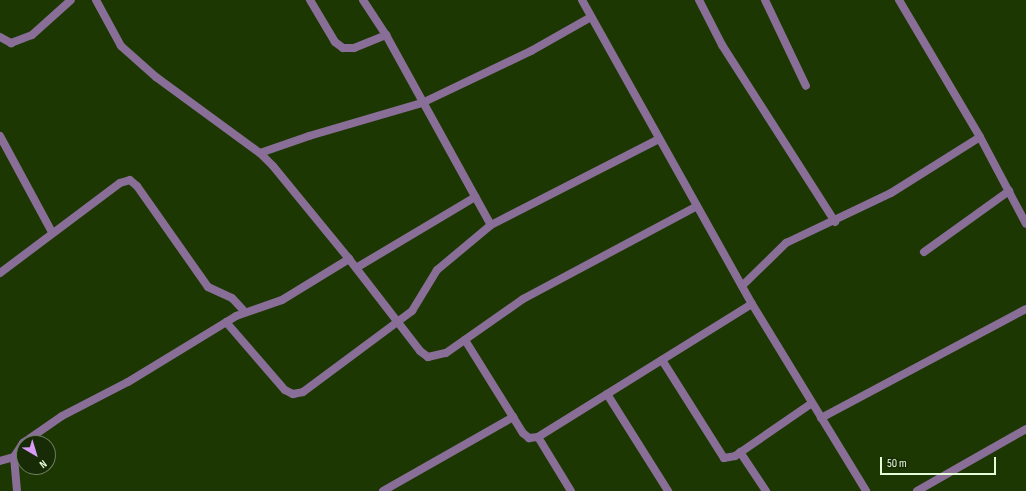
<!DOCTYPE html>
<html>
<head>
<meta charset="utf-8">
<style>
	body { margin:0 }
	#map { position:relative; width:1026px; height:491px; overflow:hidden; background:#1c3701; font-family:"Sofia Sans Condensed",sans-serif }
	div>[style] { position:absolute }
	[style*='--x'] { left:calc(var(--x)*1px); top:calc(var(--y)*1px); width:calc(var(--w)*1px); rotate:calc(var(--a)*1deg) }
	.minor>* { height:8px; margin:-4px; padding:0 4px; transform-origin:4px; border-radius:4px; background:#896e98 }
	span { translate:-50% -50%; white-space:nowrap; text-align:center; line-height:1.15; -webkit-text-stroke:3px #172b07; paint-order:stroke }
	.north { position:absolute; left:16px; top:435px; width:40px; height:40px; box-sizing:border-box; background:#172b07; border:1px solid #6a7f5b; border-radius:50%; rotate:142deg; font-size:11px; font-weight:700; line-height:16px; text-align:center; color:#e6fcd8 }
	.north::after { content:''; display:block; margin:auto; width:14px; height:18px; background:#d89bf8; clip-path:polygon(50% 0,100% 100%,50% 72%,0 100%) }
	.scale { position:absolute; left:880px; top:457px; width:116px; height:18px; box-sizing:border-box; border:2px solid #e6fcd8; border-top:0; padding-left:5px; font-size:12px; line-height:14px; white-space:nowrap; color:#e6fcd8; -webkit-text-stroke:3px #172b07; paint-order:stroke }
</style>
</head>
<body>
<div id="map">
	<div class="minor">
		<div style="--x:96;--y:0;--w:52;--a:61.5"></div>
		<div style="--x:121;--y:46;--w:47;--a:41.5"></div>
		<div style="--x:156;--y:77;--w:129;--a:36.2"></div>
		<div style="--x:260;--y:153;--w:18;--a:45"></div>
		<div style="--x:273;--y:166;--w:120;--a:50.7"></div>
		<div style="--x:349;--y:259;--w:116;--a:52.3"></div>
		<div style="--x:420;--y:351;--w:10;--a:37"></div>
		<div style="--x:428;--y:357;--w:18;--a:-13"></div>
		<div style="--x:446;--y:353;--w:94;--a:-35"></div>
		<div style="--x:523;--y:299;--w:197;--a:-28.1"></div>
		<div style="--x:310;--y:0;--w:49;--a:59.2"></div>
		<div style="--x:335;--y:42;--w:10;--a:37"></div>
		<div style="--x:343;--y:48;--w:11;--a:0"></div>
		<div style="--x:354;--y:48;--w:35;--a:-22"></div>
		<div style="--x:363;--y:0;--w:42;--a:56.7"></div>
		<div style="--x:386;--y:35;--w:217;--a:61.1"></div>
		<div style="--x:582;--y:0;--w:348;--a:60.8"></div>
		<div style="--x:752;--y:304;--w:219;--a:58.6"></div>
		<div style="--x:699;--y:0;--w:51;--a:62.9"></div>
		<div style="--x:722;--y:45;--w:210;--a:57.4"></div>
		<div style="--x:765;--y:0;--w:95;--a:64.5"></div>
		<div style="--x:899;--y:0;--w:159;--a:59.4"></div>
		<div style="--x:980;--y:137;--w:98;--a:62.1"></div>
		<div style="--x:0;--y:37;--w:13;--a:29"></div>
		<div style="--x:11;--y:43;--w:22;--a:-21"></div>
		<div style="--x:32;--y:35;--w:52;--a:-41.9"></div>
		<div style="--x:0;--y:136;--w:109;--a:61.6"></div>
		<div style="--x:260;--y:153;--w:52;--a:-19.1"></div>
		<div style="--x:309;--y:136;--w:118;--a:-16.3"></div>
		<div style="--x:422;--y:103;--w:121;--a:-25.5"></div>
		<div style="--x:531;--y:51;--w:69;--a:-29.5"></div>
		<div style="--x:924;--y:252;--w:105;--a:-35.7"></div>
		<div style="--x:356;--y:268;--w:139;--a:-30.8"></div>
		<div style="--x:0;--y:273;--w:150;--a:-36.9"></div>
		<div style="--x:120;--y:183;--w:10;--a:-17"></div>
		<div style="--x:130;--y:180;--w:9;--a:41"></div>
		<div style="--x:137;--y:186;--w:123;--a:54.9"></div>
		<div style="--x:208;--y:287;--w:26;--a:25"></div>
		<div style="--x:232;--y:298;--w:19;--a:47"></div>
		<div style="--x:742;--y:286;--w:62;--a:-44.3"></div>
		<div style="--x:786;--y:243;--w:116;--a:-25.5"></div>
		<div style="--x:891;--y:193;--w:105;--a:-32.2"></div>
		<div style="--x:226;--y:322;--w:90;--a:49.1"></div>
		<div style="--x:285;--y:390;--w:9;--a:27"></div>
		<div style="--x:293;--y:394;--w:10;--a:-11"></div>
		<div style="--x:303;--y:392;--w:136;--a:-36.6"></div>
		<div style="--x:412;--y:311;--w:48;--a:-58.6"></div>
		<div style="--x:437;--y:270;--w:70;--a:-39.8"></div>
		<div style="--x:491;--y:225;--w:189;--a:-27.1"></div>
		<div style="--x:465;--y:340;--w:110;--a:58.1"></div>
		<div style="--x:523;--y:433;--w:8;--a:40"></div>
		<div style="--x:529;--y:438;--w:9;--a:-6"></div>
		<div style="--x:538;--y:437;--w:252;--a:-31.9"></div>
		<div style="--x:662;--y:360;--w:116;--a:57.7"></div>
		<div style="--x:724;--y:458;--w:11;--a:-10"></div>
		<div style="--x:735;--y:456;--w:93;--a:-34.5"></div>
		<div style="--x:607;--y:394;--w:115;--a:57.8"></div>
		<div style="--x:821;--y:418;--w:232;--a:-28"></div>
		<div style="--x:538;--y:437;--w:63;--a:58.6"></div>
		<div style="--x:740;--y:452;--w:47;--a:56.3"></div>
		<div style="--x:0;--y:461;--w:15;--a:-16"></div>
		<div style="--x:17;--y:491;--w:34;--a:-95"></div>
		<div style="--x:14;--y:457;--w:17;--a:-57"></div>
		<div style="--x:23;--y:443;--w:47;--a:-34.7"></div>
		<div style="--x:62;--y:416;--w:74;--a:-27.3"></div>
		<div style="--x:128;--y:382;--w:127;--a:-31.4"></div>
		<div style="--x:236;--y:316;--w:49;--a:-19.2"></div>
		<div style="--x:282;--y:300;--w:79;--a:-31.5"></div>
		<div style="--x:383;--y:491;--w:150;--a:-29.6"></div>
		<div style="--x:917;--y:491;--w:125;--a:-29.6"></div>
	</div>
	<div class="north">N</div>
	<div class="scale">50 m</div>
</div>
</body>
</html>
